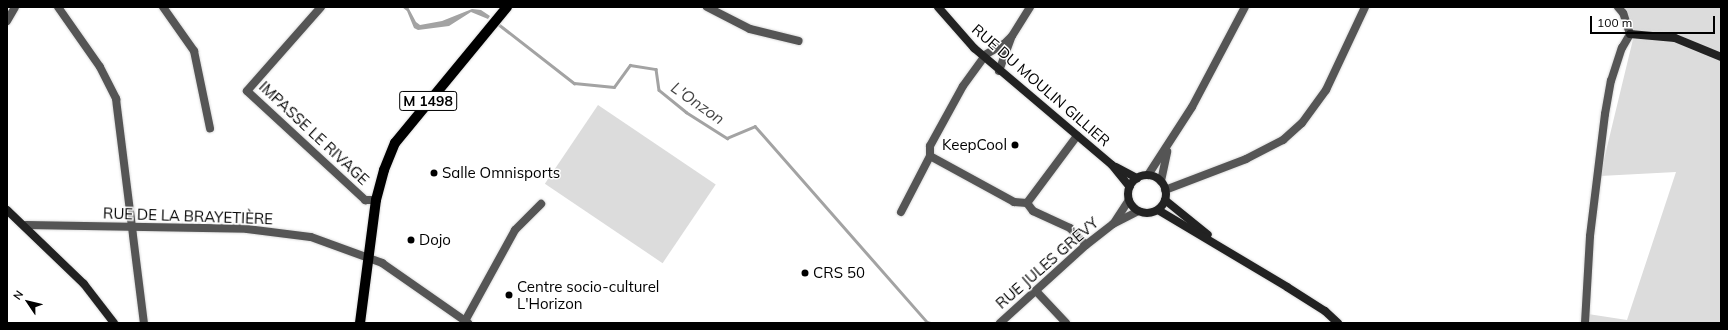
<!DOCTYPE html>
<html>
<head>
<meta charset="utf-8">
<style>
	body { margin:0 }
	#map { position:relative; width:1728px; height:330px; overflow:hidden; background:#fff; font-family:Mulish,sans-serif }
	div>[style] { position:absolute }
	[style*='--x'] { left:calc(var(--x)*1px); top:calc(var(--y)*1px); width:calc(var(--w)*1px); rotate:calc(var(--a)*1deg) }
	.green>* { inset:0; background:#dcdcdc; transform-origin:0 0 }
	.water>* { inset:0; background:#a3a3a3 }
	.stream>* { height:2.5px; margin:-1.25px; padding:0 1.25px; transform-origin:1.25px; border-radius:1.25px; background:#a3a3a3 }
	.roads { filter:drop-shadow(0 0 1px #dbdbdb) drop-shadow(0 0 1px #dbdbdb) }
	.street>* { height:8px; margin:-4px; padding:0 4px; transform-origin:4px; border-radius:4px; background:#555 }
	.secondary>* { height:8px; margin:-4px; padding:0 4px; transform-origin:4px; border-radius:4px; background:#222 }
	.secondary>.ring { margin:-4px; padding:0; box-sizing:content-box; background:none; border:8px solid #222; border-radius:50% }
	.primary>* { height:10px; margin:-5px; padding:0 5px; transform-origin:5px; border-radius:5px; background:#000 }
	.dots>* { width:11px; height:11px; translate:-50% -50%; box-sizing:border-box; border:2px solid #fff; border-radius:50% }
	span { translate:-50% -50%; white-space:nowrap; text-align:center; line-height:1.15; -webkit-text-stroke:3px #fff; paint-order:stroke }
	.shield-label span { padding:1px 3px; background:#fff; border:1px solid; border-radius:3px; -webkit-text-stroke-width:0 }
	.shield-label { font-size:14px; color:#000; font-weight:700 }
	.street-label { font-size:15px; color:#000 }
	.poi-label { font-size:15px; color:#000 }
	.right { translate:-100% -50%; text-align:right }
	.left { translate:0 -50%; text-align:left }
	.water-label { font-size:16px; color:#444; font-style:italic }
	.frame { position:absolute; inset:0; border:8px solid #000; pointer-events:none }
	.north { position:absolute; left:8px; top:282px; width:40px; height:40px; -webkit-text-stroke:3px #fff; paint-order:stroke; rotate:305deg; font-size:11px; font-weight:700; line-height:16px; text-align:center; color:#000 }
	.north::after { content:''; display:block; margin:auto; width:14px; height:18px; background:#000; clip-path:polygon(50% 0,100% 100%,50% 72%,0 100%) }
	.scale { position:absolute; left:1590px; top:16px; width:125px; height:18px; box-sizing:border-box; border:2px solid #000; border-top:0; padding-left:5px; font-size:12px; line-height:14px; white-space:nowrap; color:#000; -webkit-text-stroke:3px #fff; paint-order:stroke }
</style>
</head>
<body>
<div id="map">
	<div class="green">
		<div style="clip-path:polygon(1618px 7px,1721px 7px,1721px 323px,1588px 323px,1588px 314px,1627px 320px,1676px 172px,1600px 176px,1634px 35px)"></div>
		<div style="left:598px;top:105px;width:142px;height:95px;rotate:34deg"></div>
	</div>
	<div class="water">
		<div style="clip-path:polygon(402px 7px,408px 7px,416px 22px,420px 25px,442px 21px,472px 9px,481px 10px,490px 16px,488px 19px,471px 12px,449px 26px,418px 30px,414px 28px,407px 11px)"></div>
	</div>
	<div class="stream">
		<div style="--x:497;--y:23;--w:98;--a:37.9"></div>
		<div style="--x:574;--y:83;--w:40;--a:5.7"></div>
		<div style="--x:614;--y:87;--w:27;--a:-54"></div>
		<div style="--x:630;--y:65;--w:26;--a:9"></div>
		<div style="--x:656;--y:69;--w:21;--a:82"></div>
		<div style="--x:659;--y:90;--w:35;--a:39"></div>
		<div style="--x:686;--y:112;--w:49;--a:32.4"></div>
		<div style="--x:727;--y:138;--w:30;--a:-23"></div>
		<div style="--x:755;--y:126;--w:261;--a:48.7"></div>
		<div style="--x:927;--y:322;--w:4;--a:14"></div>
	</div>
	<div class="roads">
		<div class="street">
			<div style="--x:58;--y:7;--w:73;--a:55"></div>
			<div style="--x:100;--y:67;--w:36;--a:63"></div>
			<div style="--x:116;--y:99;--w:226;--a:82.9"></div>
			<div style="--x:163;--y:7;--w:54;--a:54.8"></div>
			<div style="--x:194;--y:51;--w:79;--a:78.3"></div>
			<div style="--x:321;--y:7;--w:112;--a:131.4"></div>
			<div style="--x:247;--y:91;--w:161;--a:42.7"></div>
			<div style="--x:365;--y:200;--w:11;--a:0"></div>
			<div style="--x:707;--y:7;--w:48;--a:27.1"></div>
			<div style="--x:750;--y:29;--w:50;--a:13.8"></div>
			<div style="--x:7;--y:21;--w:16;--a:-60"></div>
			<div style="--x:983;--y:56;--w:24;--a:-30"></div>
			<div style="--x:1004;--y:44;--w:11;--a:-45"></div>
			<div style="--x:1012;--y:36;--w:34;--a:-58"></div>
			<div style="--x:999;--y:71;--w:35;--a:-70"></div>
			<div style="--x:930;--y:156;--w:96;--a:28.7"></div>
			<div style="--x:1014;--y:202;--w:13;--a:4"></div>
			<div style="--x:1027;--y:203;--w:10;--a:53"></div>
			<div style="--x:1033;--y:211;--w:41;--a:24.7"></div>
			<div style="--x:1070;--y:228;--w:23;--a:47"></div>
			<div style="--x:1148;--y:175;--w:81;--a:-57.1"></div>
			<div style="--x:1192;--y:107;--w:113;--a:-62.1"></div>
			<div style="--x:1161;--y:181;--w:30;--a:-78"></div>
			<div style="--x:1165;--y:190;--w:87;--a:-20.9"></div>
			<div style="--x:1246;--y:159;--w:42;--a:-27.2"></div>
			<div style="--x:1283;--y:140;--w:25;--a:-42"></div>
			<div style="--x:1302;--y:123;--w:41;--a:-54"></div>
			<div style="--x:1326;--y:90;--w:92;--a:-64.8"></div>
			<div style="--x:1027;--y:203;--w:84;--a:-53.3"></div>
			<div style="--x:901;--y:212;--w:63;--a:-62.6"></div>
			<div style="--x:930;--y:156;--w:10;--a:-90"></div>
			<div style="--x:930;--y:146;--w:68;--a:-61.2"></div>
			<div style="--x:963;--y:86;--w:36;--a:-54"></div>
			<div style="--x:1114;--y:223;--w:27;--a:-57"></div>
			<div style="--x:26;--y:225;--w:221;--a:1"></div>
			<div style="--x:247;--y:229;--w:64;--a:7.1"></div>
			<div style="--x:311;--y:237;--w:76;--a:20.1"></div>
			<div style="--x:382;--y:263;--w:105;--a:34.9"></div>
			<div style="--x:1036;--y:291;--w:44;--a:46.8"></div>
			<div style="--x:465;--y:321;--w:104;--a:-61.2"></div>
			<div style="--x:515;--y:230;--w:37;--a:-45"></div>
			<div style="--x:1000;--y:323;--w:116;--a:-42.2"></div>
			<div style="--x:1086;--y:245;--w:34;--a:-38"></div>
			<div style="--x:1113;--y:224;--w:28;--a:-27"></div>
			<div style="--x:1585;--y:323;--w:87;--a:-86.7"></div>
			<div style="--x:1590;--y:236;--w:123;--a:-83"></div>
			<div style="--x:1605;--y:114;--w:34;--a:-80"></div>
			<div style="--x:1611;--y:81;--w:35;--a:-72"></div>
			<div style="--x:1622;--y:48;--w:16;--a:-60"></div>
			<div style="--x:1630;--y:34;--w:22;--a:-108"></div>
			<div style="--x:1623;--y:13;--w:8;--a:-130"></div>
		</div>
		<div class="secondary">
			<div style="--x:938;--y:7;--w:55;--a:48.7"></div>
			<div style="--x:974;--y:48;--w:181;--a:40.3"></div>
			<div style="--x:1112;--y:165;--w:28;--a:51"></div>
			<div style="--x:1630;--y:34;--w:45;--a:5.1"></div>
			<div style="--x:1675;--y:38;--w:50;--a:22.4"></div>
			<div style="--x:1116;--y:167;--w:24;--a:28"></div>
			<div class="ring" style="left:1128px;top:175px;width:30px;height:30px"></div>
			<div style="--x:1165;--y:200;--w:55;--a:39.1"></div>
			<div style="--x:7;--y:210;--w:107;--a:43.9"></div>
			<div style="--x:84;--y:284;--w:49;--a:52.4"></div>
			<div style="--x:1158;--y:210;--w:150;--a:30.8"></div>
			<div style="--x:1287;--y:287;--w:45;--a:32.3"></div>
			<div style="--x:1325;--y:311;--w:18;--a:43"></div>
		</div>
		<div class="primary">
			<div style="--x:360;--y:323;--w:124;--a:-82.6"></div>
			<div style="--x:376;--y:200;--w:31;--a:-75"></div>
			<div style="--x:384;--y:170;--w:29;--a:-68"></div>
			<div style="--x:395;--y:143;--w:176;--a:-50.5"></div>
		</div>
	</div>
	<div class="dots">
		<div style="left:1015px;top:145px;background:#000"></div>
		<div style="left:434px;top:173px;background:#000"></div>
		<div style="left:411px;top:240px;background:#000"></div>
		<div style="left:805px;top:273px;background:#000"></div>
		<div style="left:509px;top:295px;background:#000"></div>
	</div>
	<div class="shield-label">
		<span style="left:428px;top:101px">M 1498</span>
	</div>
	<div class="street-label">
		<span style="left:1041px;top:85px;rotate:41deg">RUE DU MOULIN GILLIER</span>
		<span style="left:314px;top:133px;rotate:43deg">IMPASSE LE RIVAGE</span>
		<span style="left:188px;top:216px;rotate:2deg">RUE DE LA BRAYETIÈRE</span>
		<span style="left:1047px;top:263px;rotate:-41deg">RUE JULES GRÉVY</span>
	</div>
	<div class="poi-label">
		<span class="right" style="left:1007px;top:145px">KeepCool</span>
		<span class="left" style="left:442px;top:173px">Salle Omnisports</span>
		<span class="left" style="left:419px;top:240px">Dojo</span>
		<span class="left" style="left:813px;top:273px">CRS 50</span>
		<span class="left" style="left:517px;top:295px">Centre socio-culturel<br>L'Horizon</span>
	</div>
	<div class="water-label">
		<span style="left:698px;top:103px;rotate:35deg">L'Onzon</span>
	</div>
	<div class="frame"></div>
	<div class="north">N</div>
	<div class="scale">100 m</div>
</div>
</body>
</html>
